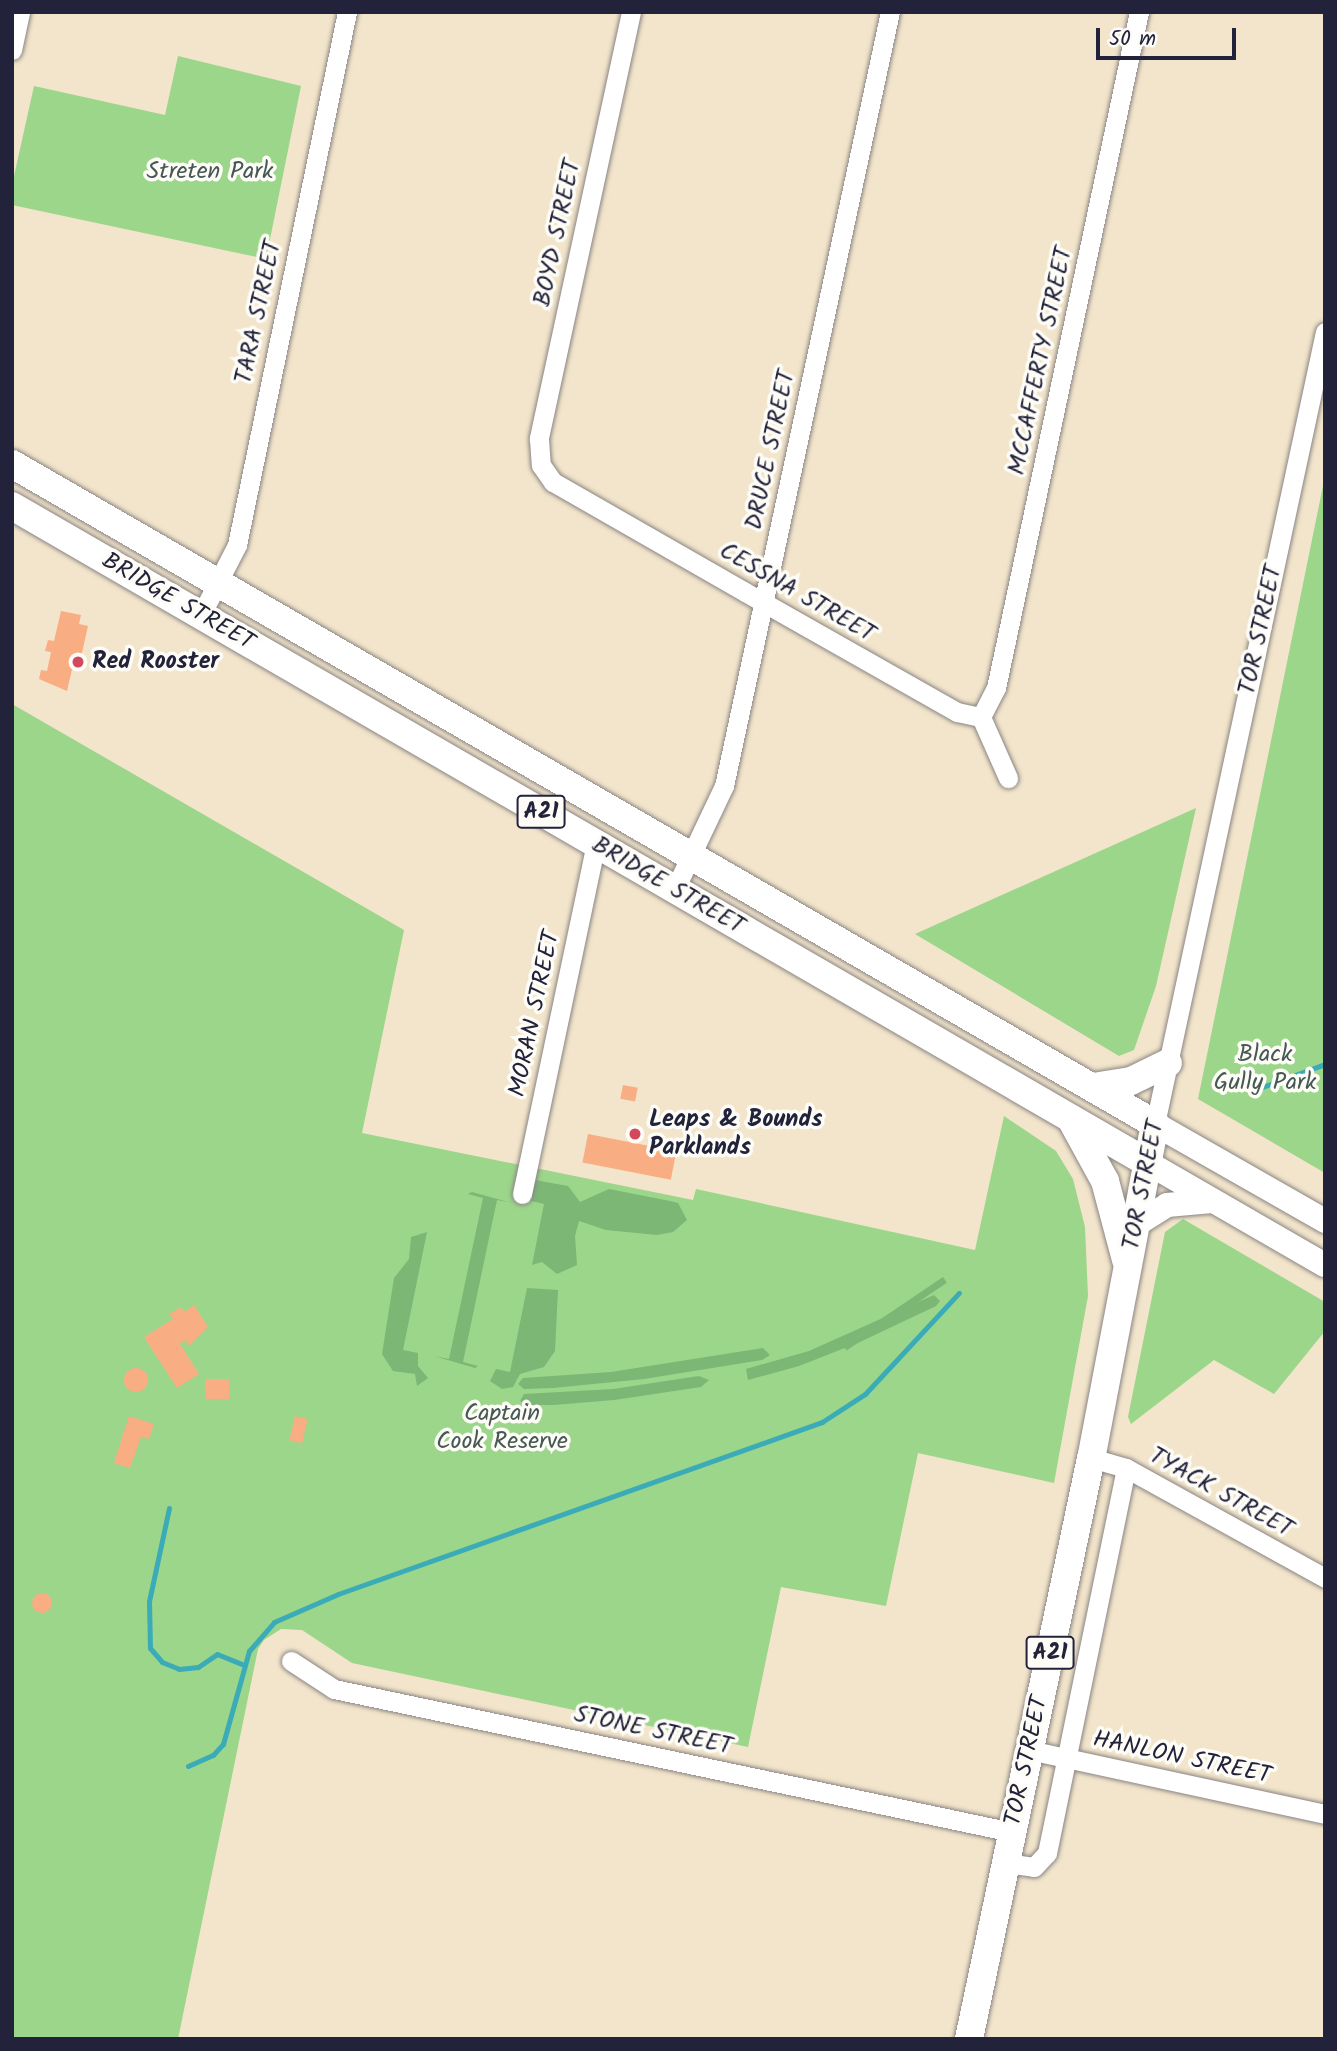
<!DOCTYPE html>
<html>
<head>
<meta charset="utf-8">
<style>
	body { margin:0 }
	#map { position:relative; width:1337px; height:2051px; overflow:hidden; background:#f2e5cb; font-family:Kalam,sans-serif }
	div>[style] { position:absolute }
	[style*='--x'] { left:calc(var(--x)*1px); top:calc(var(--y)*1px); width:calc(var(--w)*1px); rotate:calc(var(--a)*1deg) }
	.green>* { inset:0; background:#9bd68a }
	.forest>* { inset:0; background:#7cb776; transform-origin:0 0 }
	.stream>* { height:5px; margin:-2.5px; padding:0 2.5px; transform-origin:2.5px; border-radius:2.5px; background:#3bacb7 }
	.building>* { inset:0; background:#f9ad83; transform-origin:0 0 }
	.round { border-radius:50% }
	.roads { filter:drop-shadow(0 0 2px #8a8483) drop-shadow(0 0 2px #8a8483) }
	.minor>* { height:19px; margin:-9.5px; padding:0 9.5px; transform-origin:9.5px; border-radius:9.5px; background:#fff }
	.major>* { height:24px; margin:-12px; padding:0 12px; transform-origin:12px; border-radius:12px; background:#fff }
	.highway>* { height:28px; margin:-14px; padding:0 14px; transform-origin:14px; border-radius:14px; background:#fff }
	.dots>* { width:19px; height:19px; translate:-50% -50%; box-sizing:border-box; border:4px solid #fdfcf7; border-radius:50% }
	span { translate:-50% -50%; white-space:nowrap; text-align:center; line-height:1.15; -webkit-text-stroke:7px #fdfcf7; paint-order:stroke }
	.shield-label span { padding:2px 5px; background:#fdfcf7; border:2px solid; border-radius:5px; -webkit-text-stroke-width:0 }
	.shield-label { font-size:23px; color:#22223b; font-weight:700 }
	.park-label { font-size:24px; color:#465853 }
	.street-label { font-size:24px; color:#22223b }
	.poi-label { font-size:24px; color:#22223b; font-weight:700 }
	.left { translate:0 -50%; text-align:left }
	.frame { position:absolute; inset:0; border:14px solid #22223b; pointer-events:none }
	.scale { position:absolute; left:1096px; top:28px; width:140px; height:32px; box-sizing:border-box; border:4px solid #22223b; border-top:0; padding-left:9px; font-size:21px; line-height:24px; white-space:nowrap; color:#22223b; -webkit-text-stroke:5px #fdfcf7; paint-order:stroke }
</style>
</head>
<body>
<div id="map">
	<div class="green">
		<div style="clip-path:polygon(178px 56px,301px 86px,266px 259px,12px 205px,12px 185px,34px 86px,165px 115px)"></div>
		<div style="clip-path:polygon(1325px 476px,1325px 1173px,1198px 1099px)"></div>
		<div style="clip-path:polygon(12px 704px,404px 930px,362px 1133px,693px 1200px,696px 1189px,975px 1250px,1004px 1116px,1056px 1151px,1073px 1179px,1085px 1227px,1088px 1296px,1054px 1483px,918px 1453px,886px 1606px,781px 1587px,748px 1747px,352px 1663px,302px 1630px,281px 1629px,264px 1640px,258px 1649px,178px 2039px,12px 2039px)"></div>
		<div style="clip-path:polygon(1196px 808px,1156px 986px,1134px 1050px,1119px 1056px,915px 934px)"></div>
		<div style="clip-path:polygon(1183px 1219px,1325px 1302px,1325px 1331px,1274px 1394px,1214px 1360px,1131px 1424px,1128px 1417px,1165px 1232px)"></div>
	</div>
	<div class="forest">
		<div style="clip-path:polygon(535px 1180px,568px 1186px,580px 1202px,609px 1189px,670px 1201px,678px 1203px,687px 1220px,673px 1232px,657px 1235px,606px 1230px,579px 1221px,575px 1236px,577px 1265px,557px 1274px,542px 1262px,532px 1265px,544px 1204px,531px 1201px)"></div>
		<div style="clip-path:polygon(472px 1192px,512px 1203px,497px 1200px,463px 1362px,478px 1366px,475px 1368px,434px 1356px,449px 1359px,483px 1198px,468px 1194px)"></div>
		<div style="clip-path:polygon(427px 1232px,403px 1350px,418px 1353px,418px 1366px,428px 1378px,417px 1386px,415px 1374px,393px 1371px,382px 1354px,394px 1278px,409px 1259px,411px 1237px)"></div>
		<div style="left:943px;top:1277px;width:7px;height:121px;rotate:56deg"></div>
		<div style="clip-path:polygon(527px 1288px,558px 1290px,555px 1351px,544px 1367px,520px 1374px,513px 1387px,502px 1389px,490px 1381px,496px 1369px,510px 1372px)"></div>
		<div style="clip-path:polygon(934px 1295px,940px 1301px,936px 1306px,860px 1342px,799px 1366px,748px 1380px,746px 1369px,809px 1351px)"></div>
		<div style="clip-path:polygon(763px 1348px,770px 1355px,762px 1360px,644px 1379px,553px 1388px,524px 1389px,518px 1384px,523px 1378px,611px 1372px)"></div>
		<div style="clip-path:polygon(699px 1376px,709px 1380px,701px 1387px,614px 1400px,554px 1405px,525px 1405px,520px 1401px,524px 1394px,613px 1389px)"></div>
	</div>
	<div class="stream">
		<div style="--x:1254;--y:1090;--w:76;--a:-20.1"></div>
		<div style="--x:169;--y:1508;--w:95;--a:102.1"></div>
		<div style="--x:149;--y:1601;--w:47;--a:88.8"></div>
		<div style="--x:150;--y:1648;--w:18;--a:49"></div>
		<div style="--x:162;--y:1662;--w:18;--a:22"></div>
		<div style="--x:179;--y:1669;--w:19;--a:-6"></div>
		<div style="--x:198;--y:1667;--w:23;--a:-34"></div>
		<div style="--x:217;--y:1654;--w:29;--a:22"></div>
		<div style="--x:188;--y:1766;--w:27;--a:-24"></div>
		<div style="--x:213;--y:1755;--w:15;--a:-48"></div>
		<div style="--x:223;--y:1744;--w:97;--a:-74.4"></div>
		<div style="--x:249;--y:1651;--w:38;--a:-49"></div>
		<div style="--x:274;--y:1622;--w:70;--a:-23.6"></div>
		<div style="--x:338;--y:1594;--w:514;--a:-19.56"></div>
		<div style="--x:822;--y:1422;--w:51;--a:-33.1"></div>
		<div style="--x:865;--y:1394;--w:138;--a:-47.1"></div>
	</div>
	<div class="building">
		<div style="clip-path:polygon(61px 611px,81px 615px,79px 624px,88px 626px,79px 666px,73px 665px,67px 691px,39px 679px,41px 670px,47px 671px,51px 652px,45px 651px,48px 640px,54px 641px)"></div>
		<div style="left:623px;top:1085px;width:15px;height:14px;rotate:11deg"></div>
		<div style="left:588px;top:1134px;width:90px;height:29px;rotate:11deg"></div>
		<div style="clip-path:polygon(194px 1305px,208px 1327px,189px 1346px,186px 1340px,180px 1344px,199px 1374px,177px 1388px,144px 1337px,173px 1319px,169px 1314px,181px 1307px,184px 1312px)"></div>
		<div class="round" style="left:124px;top:1368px;width:24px;height:24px"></div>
		<div style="left:205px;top:1379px;width:24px;height:20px"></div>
		<div style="clip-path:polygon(129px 1416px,154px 1424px,149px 1439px,141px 1437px,130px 1468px,114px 1463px)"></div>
		<div style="left:295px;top:1416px;width:13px;height:25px;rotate:13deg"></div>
		<div class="round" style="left:32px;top:1593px;width:20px;height:20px"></div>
	</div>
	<div class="roads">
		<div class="minor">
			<div style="--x:631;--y:12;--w:437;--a:102.2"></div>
			<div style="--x:539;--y:439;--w:26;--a:86"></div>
			<div style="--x:541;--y:465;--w:21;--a:55"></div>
			<div style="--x:553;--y:482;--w:221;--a:29.8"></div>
			<div style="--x:745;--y:592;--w:244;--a:29.5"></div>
			<div style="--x:957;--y:712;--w:25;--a:12"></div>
			<div style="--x:12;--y:50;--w:39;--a:-78"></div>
			<div style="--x:201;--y:615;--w:79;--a:-62.8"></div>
			<div style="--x:237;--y:545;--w:544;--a:-78.34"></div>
			<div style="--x:981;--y:717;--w:33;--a:-63"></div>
			<div style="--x:996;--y:688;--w:691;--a:-78.06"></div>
			<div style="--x:981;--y:717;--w:67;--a:66.1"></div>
			<div style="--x:675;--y:889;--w:114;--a:-64.6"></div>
			<div style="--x:724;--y:786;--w:792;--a:-77.9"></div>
			<div style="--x:1155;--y:1124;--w:810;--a:-77.89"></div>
			<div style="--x:522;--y:1194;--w:358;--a:-78.1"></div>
			<div style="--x:1091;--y:1458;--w:36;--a:16"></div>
			<div style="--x:1126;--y:1468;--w:227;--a:28.9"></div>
			<div style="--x:291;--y:1661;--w:51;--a:33.1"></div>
			<div style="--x:334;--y:1689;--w:693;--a:11.91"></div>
			<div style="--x:1029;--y:1750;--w:303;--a:12.2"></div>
			<div style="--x:1006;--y:1863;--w:28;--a:8"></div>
			<div style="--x:1034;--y:1867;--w:19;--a:-47"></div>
			<div style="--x:1047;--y:1853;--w:393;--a:-78.4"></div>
		</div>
		<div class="major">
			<div style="--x:1155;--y:1124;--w:196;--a:29.7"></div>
			<div style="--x:1148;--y:1163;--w:204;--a:30"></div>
			<div style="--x:1137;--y:1224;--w:36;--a:-32"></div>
			<div style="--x:1167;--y:1205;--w:45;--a:-5.1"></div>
		</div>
		<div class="highway">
			<div style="--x:12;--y:464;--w:1320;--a:30"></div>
			<div style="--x:1155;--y:1124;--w:340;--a:100.8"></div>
			<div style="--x:1091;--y:1458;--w:594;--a:101.86"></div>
			<div style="--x:12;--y:506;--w:1312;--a:30.04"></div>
			<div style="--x:1093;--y:1087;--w:38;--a:-9"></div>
			<div style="--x:1131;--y:1081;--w:41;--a:-25.9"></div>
			<div style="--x:1071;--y:1119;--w:71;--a:61.3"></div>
			<div style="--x:1105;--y:1181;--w:82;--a:75.1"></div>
		</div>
	</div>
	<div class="dots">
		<div style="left:78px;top:662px;background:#d1495b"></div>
		<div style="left:635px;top:1134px;background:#d1495b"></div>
	</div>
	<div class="shield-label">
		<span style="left:541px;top:812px">A21</span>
		<span style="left:1050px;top:1653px">A21</span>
	</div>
	<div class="park-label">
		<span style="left:210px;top:172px">Streten Park</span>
		<span style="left:1265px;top:1069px">Black<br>Gully Park</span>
		<span style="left:502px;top:1428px">Captain<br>Cook Reserve</span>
	</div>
	<div class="street-label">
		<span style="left:558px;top:233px;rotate:-78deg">BOYD STREET</span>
		<span style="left:259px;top:312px;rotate:-78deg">TARA STREET</span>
		<span style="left:1041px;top:361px;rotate:-78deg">MCCAFFERTY STREET</span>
		<span style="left:771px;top:450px;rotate:-78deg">DRUCE STREET</span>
		<span style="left:797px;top:593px;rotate:30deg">CESSNA STREET</span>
		<span style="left:178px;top:602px;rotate:30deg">BRIDGE STREET</span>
		<span style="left:1261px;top:630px;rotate:-78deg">TOR STREET</span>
		<span style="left:668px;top:886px;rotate:30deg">BRIDGE STREET</span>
		<span style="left:535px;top:1014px;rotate:-78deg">MORAN STREET</span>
		<span style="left:1144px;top:1185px;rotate:-79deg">TOR STREET</span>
		<span style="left:1221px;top:1493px;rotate:29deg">TYACK STREET</span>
		<span style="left:653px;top:1731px;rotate:12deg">STONE STREET</span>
		<span style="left:1182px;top:1758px;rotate:12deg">HANLON STREET</span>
		<span style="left:1027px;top:1761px;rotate:-78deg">TOR STREET</span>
	</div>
	<div class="poi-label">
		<span class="left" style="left:92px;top:662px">Red Rooster</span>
		<span class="left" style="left:649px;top:1134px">Leaps &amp; Bounds<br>Parklands</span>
	</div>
	<div class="frame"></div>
	<div class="scale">50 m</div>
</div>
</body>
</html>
